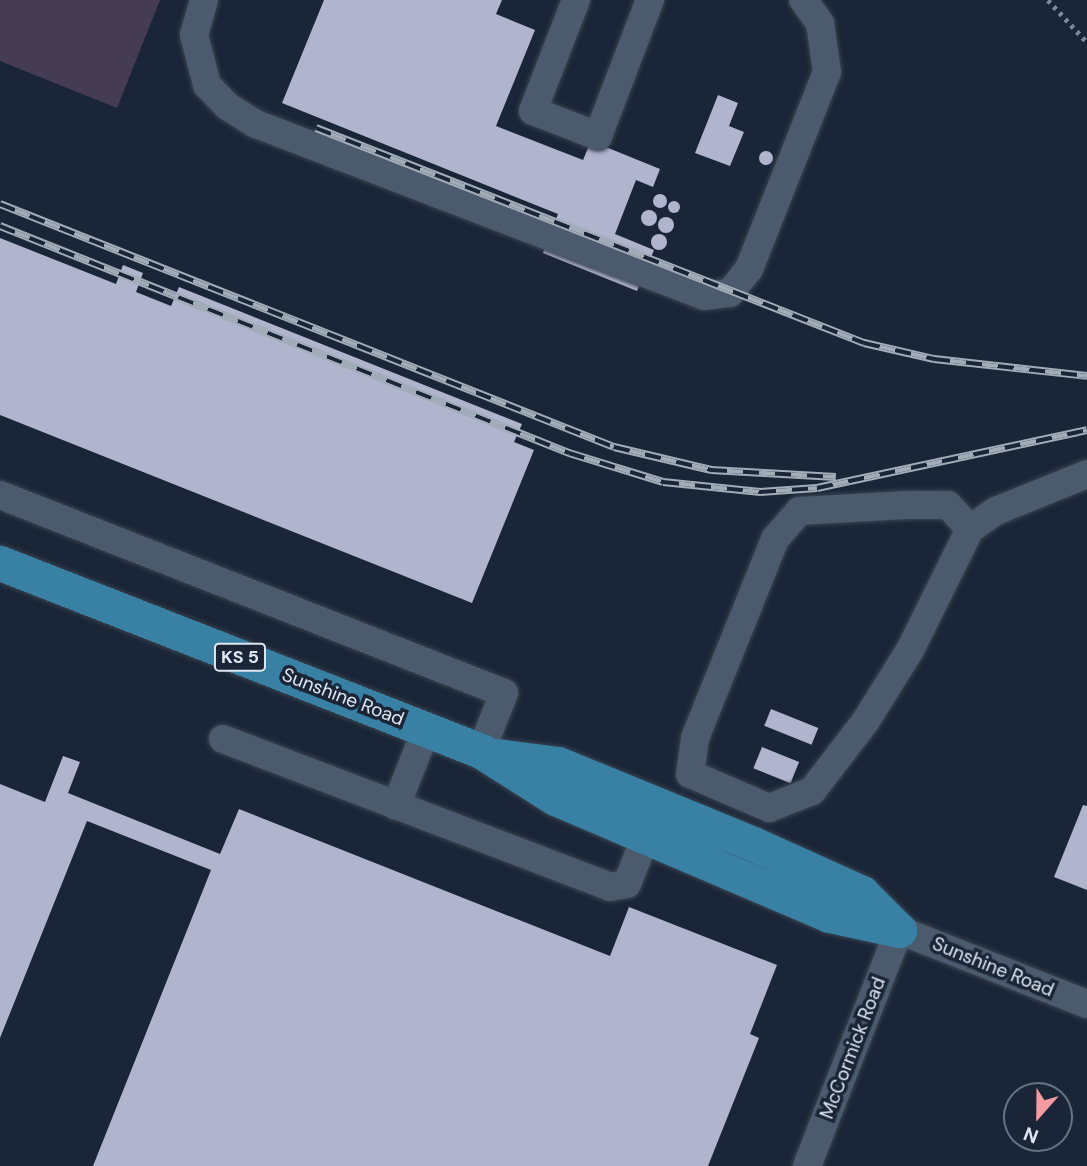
<!DOCTYPE html>
<html>
<head>
<meta charset="utf-8">
<style>
	body { margin:0 }
	#map { position:relative; width:1087px; height:1166px; overflow:hidden; background:#1a2637; font-family:"DM Sans",sans-serif }
	div>[style] { position:absolute }
	[style*='--x'] { left:calc(var(--x)*1px); top:calc(var(--y)*1px); width:calc(var(--w)*1px); rotate:calc(var(--a)*1deg) }
	.green>* { inset:0; background:#453c53 }
	.building>* { inset:0; background:#b1b4cd; transform-origin:0 0 }
	.round { border-radius:50% }
	.path>* { height:4.5px; margin-top:-2.25px; transform-origin:0; background:repeating-linear-gradient(90deg,#7c8795 0 3.5px,transparent 0 8.5px) }
	.roads { filter:drop-shadow(0 0 2px #394351) drop-shadow(0 0 2px #394351) }
	.minor>* { height:28px; margin:-14px; padding:0 14px; transform-origin:14px; border-radius:14px; background:#4b5a6c }
	.major>* { height:35px; margin:-17.5px; padding:0 17.5px; transform-origin:17.5px; border-radius:17.5px; background:#3880a4 }
	.rail>* { height:8px; margin-top:-4px; transform-origin:0; background:repeating-linear-gradient(90deg,#1a2637 0 16px,#a2acb9 0 32px); box-sizing:border-box; border-block:2px solid #a2acb9 }
	span { translate:-50% -50%; white-space:nowrap; text-align:center; line-height:1.15; -webkit-text-stroke:7px #1a2637; paint-order:stroke }
	.shield-label span { padding:2px 5px; background:#1a2637; border:2px solid; border-radius:5px; -webkit-text-stroke-width:0 }
	.shield-label { font-size:18px; color:#dde6f1; font-weight:700 }
	.street-label { font-size:19px; color:#dde6f1 }
	.north { position:absolute; left:1003px; top:1082px; width:70px; height:70px; box-sizing:border-box; background:#1a2637; border:2px solid #687381; border-radius:50%; rotate:201deg; font-size:19px; font-weight:700; line-height:28px; text-align:center; color:#dde6f1 }
	.north::after { content:''; display:block; margin:auto; width:24px; height:32px; background:#f49aa1; clip-path:polygon(50% 0,100% 100%,50% 72%,0 100%) }
</style>
</head>
<body>
<div id="map">
	<div class="green">
		<div style="clip-path:polygon(0 0,160px 0,117px 108px,0 61px)"></div>
	</div>
	<div class="building">
		<div style="clip-path:polygon(324px 0,502px 0,496px 14px,535px 30px,496px 126px,583px 160px,591px 141px,660px 169px,653px 187px,636px 180px,615px 234px,654px 250px,637px 291px,543px 253px,558px 214px,282px 103px)"></div>
		<div style="clip-path:polygon(718px 95px,738px 103px,729px 126px,744px 132px,730px 166px,695px 153px)"></div>
		<div class="round" style="left:759px;top:151px;width:14px;height:14px"></div>
		<div class="round" style="left:653px;top:194px;width:14px;height:14px"></div>
		<div class="round" style="left:668px;top:201px;width:12px;height:12px"></div>
		<div class="round" style="left:641px;top:210px;width:16px;height:16px"></div>
		<div class="round" style="left:658px;top:217px;width:16px;height:16px"></div>
		<div class="round" style="left:651px;top:234px;width:16px;height:16px"></div>
		<div style="clip-path:polygon(0 238px,116px 284px,123px 265px,143px 273px,136px 292px,171px 306px,179px 287px,522px 424px,514px 442px,534px 450px,472px 603px,0 415px)"></div>
		<div style="left:771px;top:709px;width:51px;height:18px;rotate:22deg"></div>
		<div style="left:762px;top:747px;width:40px;height:23px;rotate:22deg"></div>
		<div style="clip-path:polygon(63px 756px,80px 762px,68px 793px,220px 854px,239px 809px,610px 956px,629px 907px,777px 965px,750px 1034px,759px 1038px,708px 1166px,93px 1166px,211px 870px,87px 821px,0 1038px,0 784px,45px 802px)"></div>
		<div style="clip-path:polygon(1083px 805px,1087px 806px,1087px 890px,1054px 877px)"></div>
	</div>
	<div class="path">
		<div style="--x:1048;--y:0;--w:57;--a:47.1"></div>
	</div>
	<div class="roads">
		<div class="minor">
			<div style="--x:204;--y:0;--w:36;--a:106"></div>
			<div style="--x:194;--y:35;--w:52;--a:75.4"></div>
			<div style="--x:207;--y:85;--w:29;--a:46"></div>
			<div style="--x:227;--y:106;--w:34;--a:32"></div>
			<div style="--x:256;--y:124;--w:480;--a:21"></div>
			<div style="--x:704;--y:296;--w:26;--a:-7"></div>
			<div style="--x:730;--y:293;--w:31;--a:-52"></div>
			<div style="--x:749;--y:269;--w:212;--a:-68.4"></div>
			<div style="--x:827;--y:72;--w:49;--a:-98.1"></div>
			<div style="--x:820;--y:23;--w:29;--a:-126"></div>
			<div style="--x:576;--y:0;--w:119;--a:111.2"></div>
			<div style="--x:533;--y:111;--w:70;--a:21"></div>
			<div style="--x:598;--y:136;--w:146;--a:-69.1"></div>
			<div style="--x:0;--y:495;--w:541;--a:21.45"></div>
			<div style="--x:504;--y:693;--w:62;--a:111.6"></div>
			<div style="--x:907;--y:505;--w:41;--a:0"></div>
			<div style="--x:948;--y:505;--w:33;--a:47"></div>
			<div style="--x:970;--y:529;--w:135;--a:116.4"></div>
			<div style="--x:910;--y:650;--w:85;--a:122"></div>
			<div style="--x:865;--y:722;--w:87;--a:127.5"></div>
			<div style="--x:812;--y:791;--w:46;--a:158.4"></div>
			<div style="--x:769;--y:808;--w:86;--a:-156.7"></div>
			<div style="--x:690;--y:774;--w:36;--a:-82"></div>
			<div style="--x:695;--y:738;--w:214;--a:-68.1"></div>
			<div style="--x:775;--y:539;--w:37;--a:-49"></div>
			<div style="--x:799;--y:511;--w:108;--a:-3.2"></div>
			<div style="--x:970;--y:529;--w:32;--a:-35"></div>
			<div style="--x:996;--y:511;--w:98;--a:-22.1"></div>
			<div style="--x:223;--y:739;--w:414;--a:20.9"></div>
			<div style="--x:610;--y:887;--w:17;--a:-10"></div>
			<div style="--x:627;--y:884;--w:52;--a:-68.4"></div>
			<div style="--x:396;--y:806;--w:82;--a:-68.5"></div>
			<div style="--x:807;--y:1166;--w:253;--a:-68.7"></div>
			<div style="--x:899;--y:930;--w:202;--a:21.5"></div>
		</div>
		<div class="major">
			<div style="--x:0;--y:563;--w:516;--a:21.35"></div>
			<div style="--x:481;--y:751;--w:88;--a:32.4"></div>
			<div style="--x:555;--y:798;--w:298;--a:23.1"></div>
			<div style="--x:829;--y:915;--w:72;--a:12.1"></div>
			<div style="--x:497;--y:756;--w:62;--a:7.5"></div>
			<div style="--x:558;--y:764;--w:211;--a:22.3"></div>
			<div style="--x:753;--y:844;--w:120;--a:24.2"></div>
			<div style="--x:862;--y:893;--w:52;--a:45"></div>
		</div>
	</div>
	<div class="rail">
		<div style="--x:316;--y:128;--w:589;--a:21.42"></div>
		<div style="--x:864;--y:343;--w:72;--a:12.9"></div>
		<div style="--x:934;--y:359;--w:154;--a:6.3"></div>
		<div style="--x:0;--y:204;--w:660;--a:21.59"></div>
		<div style="--x:614;--y:447;--w:100;--a:13.3"></div>
		<div style="--x:711;--y:470;--w:125;--a:3.2"></div>
		<div style="--x:0;--y:226;--w:613;--a:21.75"></div>
		<div style="--x:569;--y:453;--w:98;--a:17.1"></div>
		<div style="--x:663;--y:482;--w:98;--a:5.9"></div>
		<div style="--x:760;--y:492;--w:57;--a:-4"></div>
		<div style="--x:817;--y:488;--w:276;--a:-12.1"></div>
	</div>
	<div class="shield-label">
		<span style="left:240px;top:657px">KS 5</span>
	</div>
	<div class="street-label">
		<span style="left:343px;top:697px;rotate:21deg">Sunshine Road</span>
		<span style="left:993px;top:967px;rotate:22deg">Sunshine Road</span>
		<span style="left:853px;top:1048px;rotate:-69deg">McCormick Road</span>
	</div>
	<div class="north">N</div>
</div>
</body>
</html>
